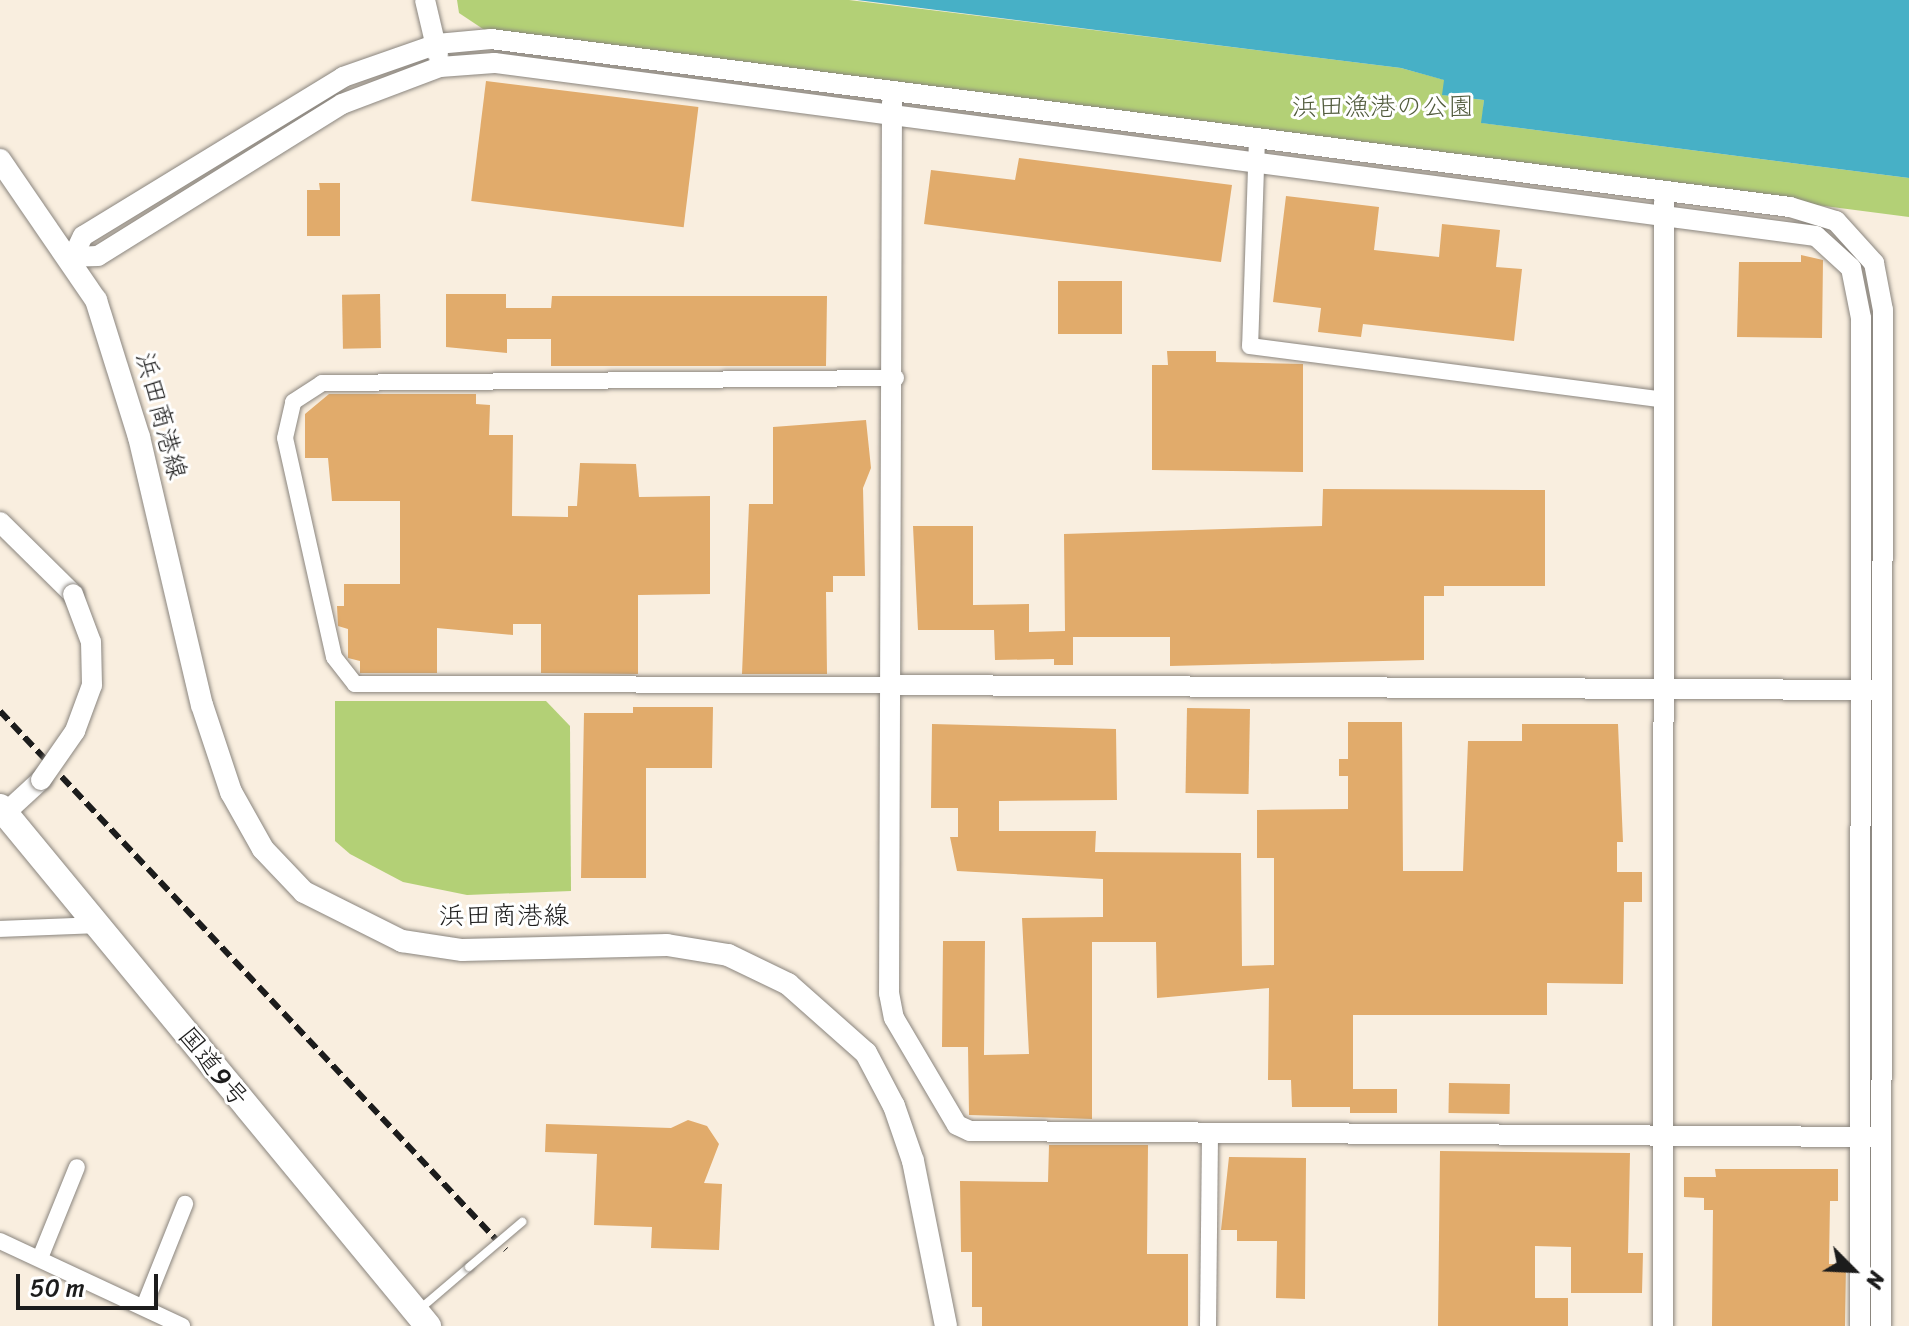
<!DOCTYPE html>
<html>
<head>
<meta charset="utf-8">
<style>
	body { margin:0 }
	#map { position:relative; width:1909px; height:1326px; overflow:hidden; background:#f9eedf; font-family:Sriracha,"Klee One",sans-serif }
	div>[style] { position:absolute }
	[style*='--x'] { left:calc(var(--x)*1px); top:calc(var(--y)*1px); width:calc(var(--w)*1px); rotate:calc(var(--a)*1deg) }
	.green>* { inset:0; background:#b3d076 }
	.water>* { inset:0; background:#47b0c6 }
	.building>* { inset:0; background:#e1ab6b; transform-origin:0 0 }
	.roads { filter:drop-shadow(0 0 2px #8a857e) drop-shadow(0 0 2px #8a857e) }
	.service>* { height:8px; margin:-4px; padding:0 4px; transform-origin:4px; border-radius:4px; background:#fff }
	.minor>* { height:16px; margin:-8px; padding:0 8px; transform-origin:8px; border-radius:8px; background:#fff }
	.tertiary>* { height:20px; margin:-10px; padding:0 10px; transform-origin:10px; border-radius:10px; background:#fff }
	.secondary>* { height:22px; margin:-11px; padding:0 11px; transform-origin:11px; border-radius:11px; background:#fff }
	.trunk>* { height:26px; margin:-13px; padding:0 13px; transform-origin:13px; border-radius:13px; background:#fff }
	.rail>* { height:6px; margin-top:-3px; transform-origin:0; background:repeating-linear-gradient(90deg,#1c1c1c 0 12px,transparent 0 18px) }
	.bridges { filter:drop-shadow(0 0 2px #8a857e) drop-shadow(0 0 2px #8a857e) }
	.service-bridge>* { height:8px; margin:-4px; padding:0 4px; transform-origin:4px; border-radius:4px; background:#fff }
	.tertiary-bridge>* { height:20px; margin:-10px; padding:0 10px; transform-origin:10px; border-radius:10px; background:#fff }
	span { translate:-50% -50%; white-space:nowrap; text-align:center; line-height:1.15; -webkit-text-stroke:6px #fff; paint-order:stroke }
	.park-label { font-size:26px; color:#515b3c }
	.street-label { font-size:26px; color:#1c1c1c }
	.north { position:absolute; left:1813px; top:1230px; width:80px; height:80px; -webkit-text-stroke:6px #fff; paint-order:stroke; rotate:114deg; font-size:22px; font-weight:700; line-height:32px; text-align:center; color:#1c1c1c }
	.north::after { content:''; display:block; margin:auto; width:28px; height:36px; background:#1c1c1c; clip-path:polygon(50% 0,100% 100%,50% 72%,0 100%) }
	.scale { position:absolute; left:16px; top:1274px; width:142px; height:36px; box-sizing:border-box; border:4px solid #1c1c1c; border-top:0; padding-left:10px; font-size:24px; line-height:28px; white-space:nowrap; color:#1c1c1c; -webkit-text-stroke:6px #fff; paint-order:stroke }
</style>
</head>
<body>
<div id="map">
	<div class="green">
		<div style="clip-path:polygon(457px 0,849px 0,1401px 68px,1445px 80px,1443px 95px,1484px 100px,1482px 123px,1909px 178px,1909px 217px,489px 33px,459px 13px)"></div>
		<div style="clip-path:polygon(335px 701px,546px 701px,570px 726px,571px 891px,467px 895px,403px 882px,350px 854px,335px 841px)"></div>
	</div>
	<div class="water">
		<div style="clip-path:polygon(857px 0,1909px 0,1909px 178px,1481px 123px,1484px 100px,1442px 95px,1444px 80px,1401px 68px)"></div>
	</div>
	<div class="building">
		<div style="left:486px;top:81px;width:214px;height:121px;rotate:7deg"></div>
		<div style="clip-path:polygon(1019px 158px,1232px 185px,1221px 262px,924px 224px,931px 170px,1015px 180px)"></div>
		<div style="clip-path:polygon(319px 183px,340px 183px,340px 236px,307px 236px,307px 190px,320px 190px)"></div>
		<div style="clip-path:polygon(1286px 196px,1379px 207px,1374px 250px,1439px 257px,1442px 224px,1500px 230px,1496px 267px,1522px 269px,1514px 341px,1363px 324px,1361px 337px,1318px 332px,1321px 308px,1273px 302px)"></div>
		<div style="clip-path:polygon(1801px 255px,1823px 260px,1822px 338px,1737px 337px,1739px 262px,1801px 262px)"></div>
		<div style="left:1058px;top:281px;width:64px;height:53px"></div>
		<div style="left:380px;top:294px;width:54px;height:38px;rotate:89deg"></div>
		<div style="clip-path:polygon(446px 294px,506px 294px,506px 308px,551px 308px,552px 296px,827px 296px,826px 366px,551px 366px,551px 339px,507px 339px,507px 353px,446px 347px)"></div>
		<div style="clip-path:polygon(1167px 351px,1216px 351px,1216px 362px,1303px 364px,1303px 472px,1152px 470px,1152px 365px,1168px 365px)"></div>
		<div style="clip-path:polygon(476px 394px,476px 404px,490px 405px,489px 435px,513px 435px,512px 516px,568px 517px,568px 506px,577px 506px,580px 463px,636px 464px,639px 497px,710px 496px,710px 594px,638px 595px,638px 674px,541px 673px,541px 624px,513px 624px,513px 635px,437px 628px,437px 673px,360px 673px,360px 661px,348px 658px,348px 629px,338px 626px,337px 606px,344px 606px,344px 584px,400px 584px,400px 501px,332px 501px,328px 458px,305px 458px,305px 414px,329px 394px)"></div>
		<div style="clip-path:polygon(866px 420px,871px 468px,863px 488px,865px 576px,833px 576px,833px 592px,826px 592px,827px 674px,742px 674px,749px 504px,773px 504px,773px 427px)"></div>
		<div style="clip-path:polygon(1323px 489px,1545px 490px,1545px 586px,1444px 586px,1444px 596px,1424px 596px,1424px 660px,1170px 666px,1170px 637px,1073px 637px,1073px 665px,1054px 665px,1054px 659px,995px 660px,994px 630px,918px 630px,913px 526px,973px 526px,973px 605px,1029px 604px,1029px 632px,1065px 631px,1064px 534px,1322px 526px)"></div>
		<div style="clip-path:polygon(633px 707px,713px 707px,712px 768px,646px 768px,646px 878px,581px 878px,584px 713px,633px 713px)"></div>
		<div style="left:1187px;top:708px;width:63px;height:85px;rotate:1deg"></div>
		<div style="clip-path:polygon(1348px 722px,1402px 722px,1403px 871px,1463px 871px,1468px 741px,1522px 741px,1522px 724px,1618px 724px,1623px 842px,1617px 842px,1617px 872px,1642px 872px,1642px 902px,1624px 902px,1623px 984px,1547px 983px,1547px 1015px,1353px 1015px,1353px 1089px,1397px 1089px,1397px 1113px,1350px 1113px,1350px 1107px,1292px 1107px,1291px 1080px,1268px 1080px,1269px 988px,1157px 998px,1156px 942px,1092px 942px,1092px 1119px,969px 1115px,968px 1047px,942px 1047px,943px 941px,985px 941px,984px 1055px,1029px 1054px,1022px 918px,1103px 917px,1103px 879px,957px 871px,950px 837px,958px 837px,958px 808px,931px 808px,932px 724px,1116px 729px,1117px 800px,999px 801px,999px 831px,1096px 831px,1095px 852px,1241px 853px,1242px 966px,1274px 965px,1274px 858px,1257px 858px,1257px 810px,1348px 809px,1348px 776px,1339px 776px,1339px 759px,1348px 759px)"></div>
		<div style="left:1449px;top:1083px;width:61px;height:30px;rotate:1deg"></div>
		<div style="clip-path:polygon(688px 1120px,707px 1126px,719px 1144px,704px 1183px,722px 1184px,719px 1250px,651px 1248px,652px 1227px,594px 1225px,597px 1154px,545px 1152px,546px 1124px,671px 1128px)"></div>
		<div style="clip-path:polygon(1049px 1145px,1148px 1145px,1147px 1254px,1188px 1254px,1188px 1326px,982px 1326px,982px 1307px,972px 1307px,972px 1252px,961px 1252px,960px 1181px,1048px 1182px)"></div>
		<div style="clip-path:polygon(1440px 1151px,1630px 1153px,1628px 1253px,1643px 1253px,1642px 1293px,1571px 1293px,1571px 1247px,1535px 1246px,1535px 1298px,1568px 1298px,1568px 1326px,1438px 1326px)"></div>
		<div style="clip-path:polygon(1229px 1157px,1306px 1158px,1305px 1299px,1276px 1298px,1277px 1241px,1237px 1241px,1237px 1230px,1221px 1230px)"></div>
		<div style="clip-path:polygon(1715px 1169px,1838px 1169px,1838px 1201px,1830px 1201px,1829px 1264px,1846px 1264px,1845px 1326px,1712px 1326px,1713px 1210px,1704px 1210px,1704px 1198px,1684px 1197px,1684px 1177px,1716px 1177px)"></div>
	</div>
	<div class="roads">
		<div class="service">
			<div style="--x:421;--y:1308;--w:63;--a:-40.5"></div>
		</div>
		<div class="minor">
			<div style="--x:1257;--y:138;--w:208;--a:91.9"></div>
			<div style="--x:1250;--y:346;--w:418;--a:7.4"></div>
			<div style="--x:892;--y:685;--w:537;--a:-179.89"></div>
			<div style="--x:355;--y:684;--w:34;--a:-128"></div>
			<div style="--x:334;--y:657;--w:224;--a:-102.6"></div>
			<div style="--x:285;--y:438;--w:37;--a:-77"></div>
			<div style="--x:293;--y:402;--w:35;--a:-33"></div>
			<div style="--x:322;--y:383;--w:574;--a:-0.5"></div>
			<div style="--x:0;--y:929;--w:98;--a:-2.3"></div>
			<div style="--x:0;--y:1241;--w:201;--a:25"></div>
			<div style="--x:40;--y:1258;--w:98;--a:-67.9"></div>
			<div style="--x:145;--y:1304;--w:108;--a:-68.2"></div>
			<div style="--x:1208;--y:1326;--w:192;--a:-89.4"></div>
		</div>
		<div class="tertiary">
			<div style="--x:425;--y:0;--w:57;--a:76.7"></div>
			<div style="--x:892;--y:102;--w:891;--a:90.19"></div>
			<div style="--x:889;--y:993;--w:25;--a:79"></div>
			<div style="--x:894;--y:1018;--w:124;--a:59.5"></div>
			<div style="--x:957;--y:1125;--w:14;--a:25"></div>
			<div style="--x:970;--y:1131;--w:901;--a:0.38"></div>
			<div style="--x:0;--y:522;--w:103;--a:44.6"></div>
			<div style="--x:892;--y:685;--w:980;--a:0.29"></div>
			<div style="--x:5;--y:813;--w:49;--a:-42.5"></div>
			<div style="--x:1663;--y:1326;--w:1124;--a:-89.95"></div>
			<div style="--x:1860;--y:1326;--w:1008;--a:-89.94"></div>
			<div style="--x:1861;--y:318;--w:51;--a:-101.3"></div>
			<div style="--x:1851;--y:268;--w:47;--a:-137.6"></div>
			<div style="--x:1816;--y:236;--w:1333;--a:-172.54"></div>
			<div style="--x:494;--y:63;--w:54;--a:175.8"></div>
			<div style="--x:440;--y:67;--w:105;--a:159.3"></div>
			<div style="--x:342;--y:104;--w:287;--a:148.1"></div>
			<div style="--x:98;--y:256;--w:25;--a:178"></div>
			<div style="--x:73;--y:257;--w:23;--a:-65"></div>
			<div style="--x:83;--y:236;--w:305;--a:-31.4"></div>
			<div style="--x:343;--y:77;--w:100;--a:-19.3"></div>
			<div style="--x:437;--y:44;--w:54;--a:-5.3"></div>
			<div style="--x:491;--y:39;--w:1310;--a:7.37"></div>
			<div style="--x:1790;--y:207;--w:48;--a:16.9"></div>
			<div style="--x:1836;--y:221;--w:57;--a:47.9"></div>
			<div style="--x:1874;--y:263;--w:48;--a:79.2"></div>
			<div style="--x:1883;--y:310;--w:1016;--a:90.11"></div>
		</div>
		<div class="secondary">
			<div style="--x:0;--y:160;--w:170;--a:55.6"></div>
			<div style="--x:96;--y:300;--w:144;--a:72.6"></div>
			<div style="--x:139;--y:437;--w:275;--a:76.8"></div>
			<div style="--x:202;--y:705;--w:92;--a:71.6"></div>
			<div style="--x:231;--y:792;--w:65;--a:60.7"></div>
			<div style="--x:263;--y:849;--w:59;--a:46.4"></div>
			<div style="--x:304;--y:892;--w:110;--a:26.6"></div>
			<div style="--x:402;--y:941;--w:61;--a:8.5"></div>
			<div style="--x:462;--y:950;--w:205;--a:-1.4"></div>
			<div style="--x:667;--y:945;--w:62;--a:9.3"></div>
			<div style="--x:728;--y:955;--w:67;--a:25.8"></div>
			<div style="--x:788;--y:984;--w:104;--a:41.5"></div>
			<div style="--x:866;--y:1053;--w:60;--a:62.2"></div>
			<div style="--x:894;--y:1106;--w:58;--a:70.9"></div>
			<div style="--x:913;--y:1161;--w:168;--a:78.7"></div>
		</div>
		<div class="trunk">
			<div style="--x:0;--y:807;--w:673;--a:50.49"></div>
		</div>
	</div>
	<div class="rail">
		<div style="--x:0;--y:711;--w:739;--a:46.81"></div>
	</div>
	<div class="bridges">
		<div class="service-bridge">
			<div style="--x:469;--y:1267;--w:70;--a:-40.3"></div>
		</div>
		<div class="tertiary-bridge">
			<div style="--x:41;--y:780;--w:60;--a:-55.2"></div>
			<div style="--x:75;--y:731;--w:49;--a:-69.7"></div>
			<div style="--x:92;--y:685;--w:43;--a:-91.3"></div>
			<div style="--x:91;--y:642;--w:51;--a:-110.6"></div>
		</div>
	</div>
	<div class="park-label">
		<span style="left:1383px;top:107px">浜田漁港の公園</span>
	</div>
	<div class="street-label">
		<span style="left:161px;top:416px;rotate:75deg">浜田商港線</span>
		<span style="left:504px;top:916px">浜田商港線</span>
		<span style="left:213px;top:1067px;rotate:51deg">国道9号</span>
	</div>
	<div class="north">N</div>
	<div class="scale">50 m</div>
</div>
</body>
</html>
